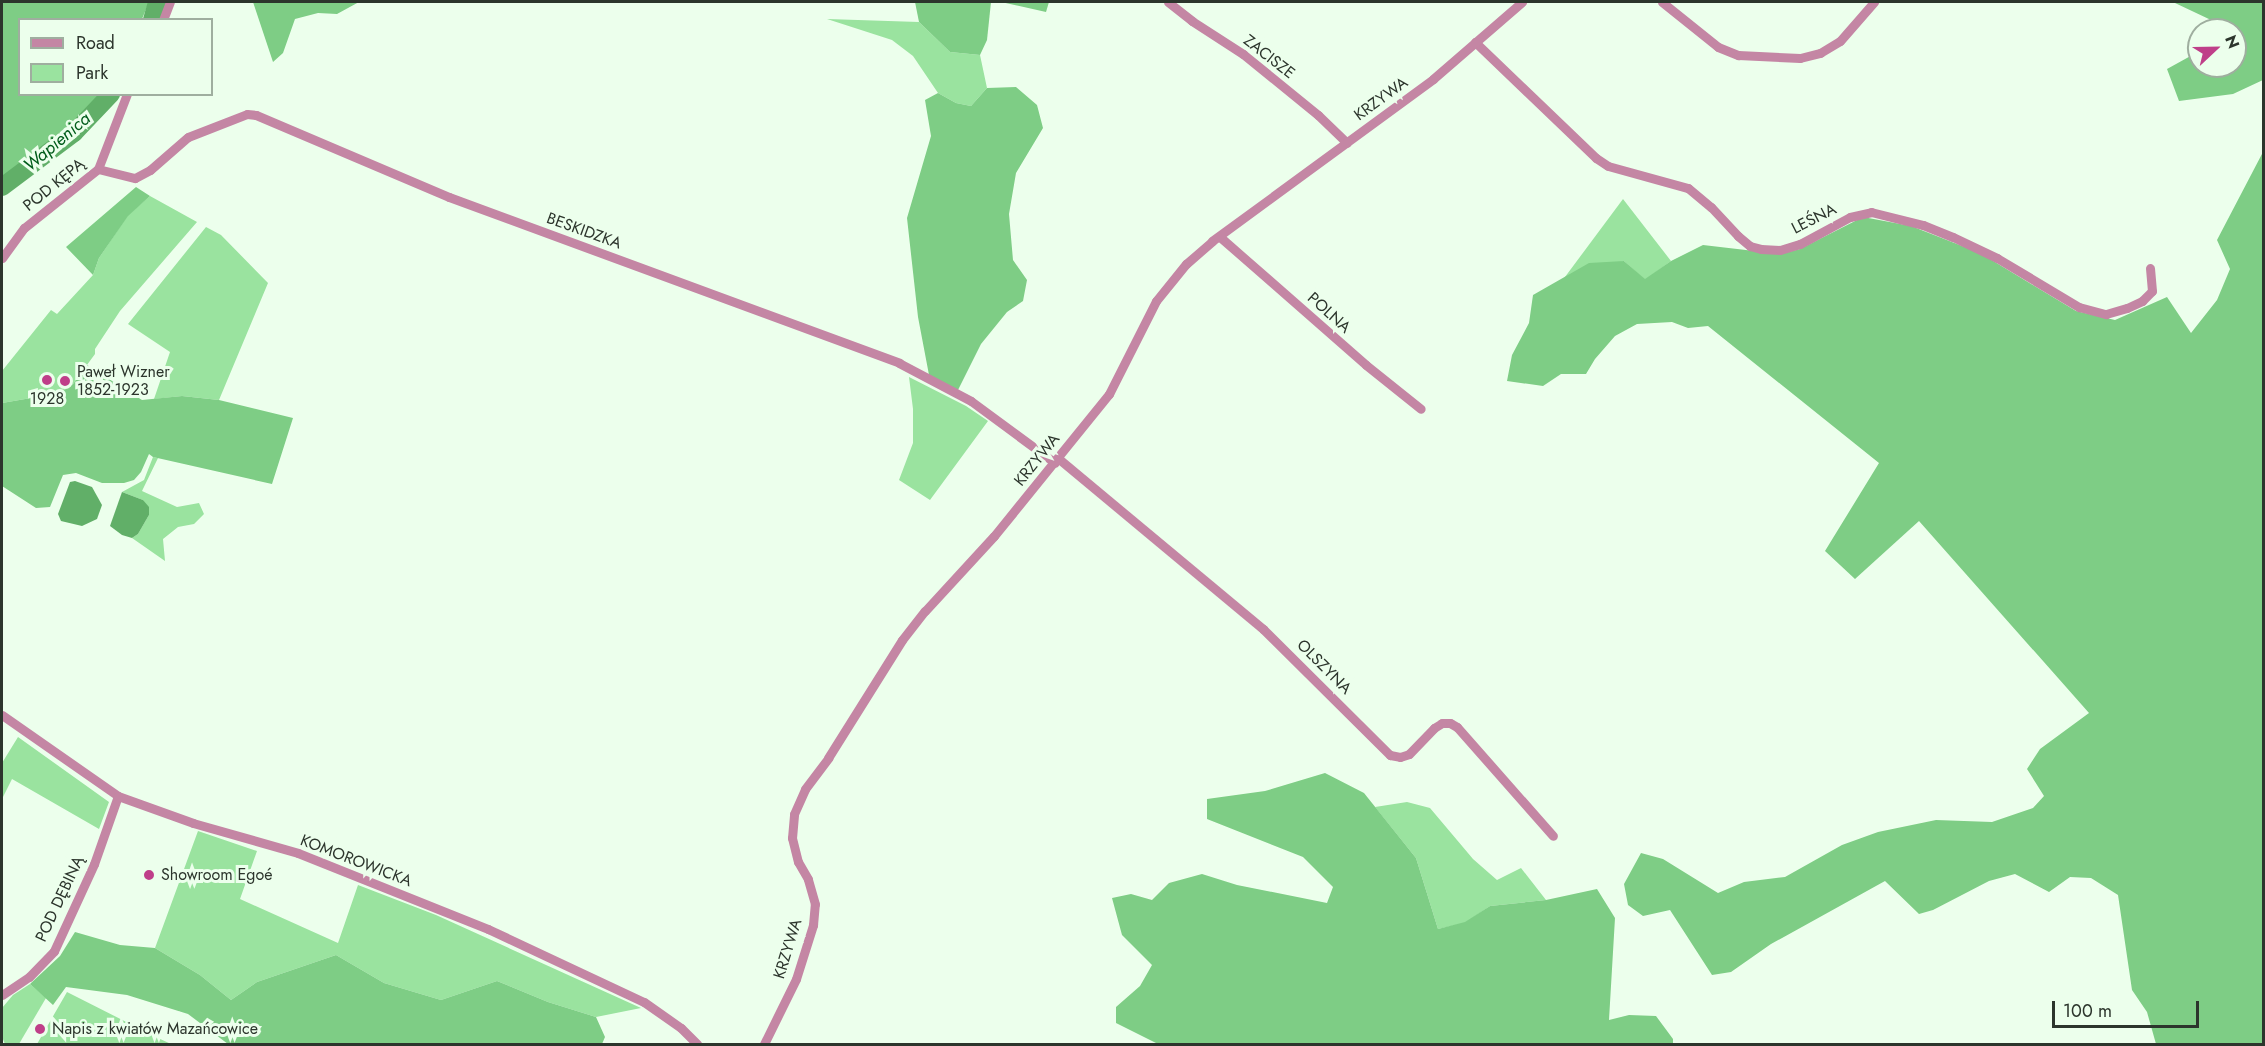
<!DOCTYPE html>
<html>
<head>
<meta charset="utf-8">
<style>
	body { margin:0 }
	#map { position:relative; width:2265px; height:1046px; overflow:hidden; background:#ecffec; font-family:Jost,sans-serif }
	div>[style] { position:absolute }
	[style*='--x'] { left:calc(var(--x)*1px); top:calc(var(--y)*1px); width:calc(var(--w)*1px); rotate:calc(var(--a)*1deg) }
	.green>* { inset:0; background:#9ae39f }
	.forest>* { inset:0; background:#7ecd85 }
	.water>* { inset:0; background:#61af68 }
	.river>* { height:18px; margin:-9px; padding:0 9px; transform-origin:9px; border-radius:9px; background:#61af68 }
	.minor>* { height:9px; margin:-4.5px; padding:0 4.5px; transform-origin:4.5px; border-radius:4.5px; background:#c486a4 }
	.dots>* { width:16px; height:16px; translate:-50% -50%; box-sizing:border-box; border:3px solid #ecffec; border-radius:50% }
	span { translate:-50% -50%; white-space:nowrap; text-align:center; line-height:1.15; -webkit-text-stroke:6px #ecffec; paint-order:stroke }
	.street-label { font-size:16px; color:#2c352c }
	.poi-label { font-size:16px; color:#2c352c }
	.left { translate:0 -50%; text-align:left }
	.water-label { font-size:18px; color:#015c1a; font-style:italic }
	.frame { position:absolute; inset:0; border:3px solid #2c352c; pointer-events:none }
	.legend { position:absolute; left:18px; top:18px; width:195px; height:78px; box-sizing:border-box; background:#ecffec; border:2px solid #9fae9f; margin:0; padding:8px 10px; list-style:none; font-size:18px; color:#2c352c }
	.legend li { display:flex; align-items:center; gap:12px; height:30px }
	.legend b { width:30px; border:2px solid #9fae9f }
	.north { position:absolute; left:2187px; top:18px; width:60px; height:60px; box-sizing:border-box; background:#ecffec; border:2px solid #9fae9f; border-radius:50%; rotate:68deg; font-size:16px; font-weight:700; line-height:24px; text-align:center; color:#2c352c }
	.north::after { content:''; display:block; margin:auto; width:21px; height:27px; background:#bf3f89; clip-path:polygon(50% 0,100% 100%,50% 72%,0 100%) }
	.scale { position:absolute; left:2052px; top:1001px; width:147px; height:27px; box-sizing:border-box; border:3px solid #2c352c; border-top:0; padding-left:8px; font-size:18px; line-height:21px; white-space:nowrap; color:#2c352c; -webkit-text-stroke:4px #ecffec; paint-order:stroke }
</style>
</head>
<body>
<div id="map">
	<div class="green">
		<div style="clip-path:polygon(827px 19px,919px 22px,950px 52px,980px 55px,987px 88px,971px 106px,956px 103px,938px 93px,913px 56px,892px 40px)"></div>
		<div style="clip-path:polygon(150px 196px,197px 222px,120px 311px,95px 349px,95px 354px,73px 384px,60px 393px,2px 403px,2px 371px,51px 310px,57px 314px,93px 275px,99px 258px,128px 215px)"></div>
		<div style="clip-path:polygon(1623px 199px,1671px 261px,1645px 280px,1624px 261px,1562px 281px)"></div>
		<div style="clip-path:polygon(206px 227px,221px 235px,268px 283px,219px 400px,182px 396px,154px 399px,170px 352px,128px 324px)"></div>
		<div style="clip-path:polygon(909px 377px,966px 406px,988px 421px,930px 500px,899px 480px,913px 443px,913px 409px)"></div>
		<div style="clip-path:polygon(153px 457px,158px 458px,142px 491px,177px 507px,199px 503px,204px 514px,194px 524px,178px 527px,163px 539px,165px 561px,132px 538px,138px 534px,149px 515px,143px 500px,122px 492px,144px 480px)"></div>
		<div style="clip-path:polygon(18px 737px,109px 802px,99px 829px,12px 779px,2px 799px,2px 763px)"></div>
		<div style="clip-path:polygon(1407px 802px,1430px 808px,1473px 859px,1497px 880px,1521px 868px,1546px 900px,1490px 906px,1465px 923px,1438px 929px,1416px 858px,1375px 807px)"></div>
		<div style="clip-path:polygon(198px 831px,257px 851px,240px 899px,338px 943px,358px 885px,436px 915px,641px 1008px,596px 1017px,548px 1002px,497px 981px,441px 1000px,384px 983px,336px 955px,257px 982px,231px 1000px,200px 975px,155px 948px)"></div>
		<div style="clip-path:polygon(30px 984px,46px 998px,19px 1044px,5px 1044px,2px 1037px,2px 1008px,13px 995px)"></div>
		<div style="clip-path:polygon(67px 992px,158px 1038px,171px 1044px,37px 1044px)"></div>
	</div>
	<div class="forest">
		<div style="clip-path:polygon(3px 2px,149px 2px,142px 19px,20px 20px,20px 94px,101px 95px,83px 116px,46px 148px,2px 178px)"></div>
		<div style="clip-path:polygon(253px 2px,359px 2px,337px 14px,318px 13px,295px 19px,283px 53px,273px 62px)"></div>
		<div style="clip-path:polygon(915px 2px,991px 2px,987px 40px,980px 55px,950px 52px,919px 22px)"></div>
		<div style="clip-path:polygon(1001px 2px,1049px 2px,1046px 12px)"></div>
		<div style="clip-path:polygon(2163px 2px,2263px 2px,2263px 80px,2233px 94px,2179px 101px,2167px 69px,2196px 53px,2199px 47px,2199px 66px,2235px 66px,2235px 30px,2206px 30px,2211px 20px,2175px 3px)"></div>
		<div style="clip-path:polygon(1016px 87px,1037px 105px,1043px 128px,1016px 173px,1009px 214px,1013px 260px,1027px 280px,1023px 301px,1007px 312px,981px 344px,958px 390px,929px 375px,918px 317px,907px 218px,931px 136px,925px 100px,938px 93px,956px 103px,971px 106px,987px 88px)"></div>
		<div style="clip-path:polygon(2263px 152px,2263px 1044px,2156px 1044px,2147px 1012px,2132px 990px,2118px 895px,2091px 878px,2070px 877px,2049px 892px,2015px 874px,1989px 881px,1933px 910px,1919px 914px,1885px 881px,1771px 944px,1731px 972px,1712px 975px,1670px 910px,1643px 916px,1628px 905px,1624px 884px,1641px 853px,1663px 859px,1718px 893px,1744px 882px,1785px 877px,1842px 845px,1878px 832px,1936px 820px,1992px 822px,2033px 808px,2044px 796px,2027px 769px,2040px 749px,2089px 713px,1919px 521px,1855px 579px,1825px 551px,1879px 463px,1708px 326px,1688px 328px,1672px 322px,1637px 324px,1615px 336px,1595px 359px,1586px 374px,1561px 374px,1543px 386px,1507px 381px,1512px 355px,1529px 323px,1533px 295px,1589px 263px,1624px 261px,1645px 279px,1671px 261px,1703px 245px,1780px 254px,1800px 249px,1863px 217px,1911px 226px,1980px 253px,2076px 311px,2115px 320px,2167px 297px,2191px 333px,2217px 300px,2230px 269px,2217px 240px)"></div>
		<div style="clip-path:polygon(136px 187px,150px 196px,128px 216px,99px 258px,93px 275px,66px 247px)"></div>
		<div style="clip-path:polygon(87px 365px,142px 400px,182px 396px,219px 400px,293px 418px,272px 484px,153px 457px,149px 454px,141px 472px,134px 480px,124px 483px,102px 483px,76px 473px,63px 475px,50px 507px,36px 508px,2px 486px,2px 403px,60px 393px,73px 384px)"></div>
		<div style="clip-path:polygon(1325px 773px,1364px 793px,1416px 858px,1438px 929px,1465px 922px,1490px 906px,1546px 900px,1597px 889px,1615px 918px,1609px 1020px,1629px 1015px,1656px 1016px,1673px 1039px,1673px 1044px,1158px 1044px,1116px 1023px,1116px 1007px,1140px 986px,1152px 965px,1122px 935px,1112px 898px,1131px 894px,1152px 900px,1169px 883px,1202px 874px,1237px 885px,1327px 903px,1333px 887px,1303px 857px,1207px 819px,1207px 799px,1265px 791px)"></div>
		<div style="clip-path:polygon(75px 932px,120px 945px,155px 948px,200px 975px,231px 1000px,257px 982px,336px 955px,384px 983px,441px 1000px,497px 981px,548px 1002px,596px 1017px,605px 1037px,602px 1044px,228px 1044px,188px 1014px,127px 995px,66px 987px,53px 1005px,30px 984px,60px 956px)"></div>
	</div>
	<div class="water">
		<div style="clip-path:polygon(75px 481px,92px 487px,102px 505px,97px 519px,82px 526px,61px 521px,58px 514px,70px 482px)"></div>
		<div style="clip-path:polygon(122px 492px,143px 500px,149px 507px,149px 515px,138px 534px,132px 538px,122px 535px,110px 526px)"></div>
	</div>
	<div class="river">
		<div style="--x:152;--y:20;--w:19;--a:-74"></div>
		<div style="--x:2;--y:187;--w:90;--a:-36.9"></div>
		<div style="--x:74;--y:133;--w:54;--a:-46.5"></div>
	</div>
	<div class="minor">
		<div style="--x:1168;--y:2;--w:31;--a:38"></div>
		<div style="--x:1192;--y:21;--w:61;--a:32.9"></div>
		<div style="--x:1243;--y:54;--w:97;--a:39.1"></div>
		<div style="--x:1318;--y:115;--w:40;--a:44"></div>
		<div style="--x:1662;--y:2;--w:72;--a:38.8"></div>
		<div style="--x:1718;--y:47;--w:22;--a:22"></div>
		<div style="--x:1738;--y:55;--w:62;--a:2.8"></div>
		<div style="--x:1800;--y:58;--w:21;--a:-14"></div>
		<div style="--x:1820;--y:53;--w:23;--a:-31"></div>
		<div style="--x:1840;--y:41;--w:52;--a:-48.9"></div>
		<div style="--x:163;--y:20;--w:19;--a:-69"></div>
		<div style="--x:1475;--y:42;--w:168;--a:43.8"></div>
		<div style="--x:1596;--y:158;--w:14;--a:34"></div>
		<div style="--x:1608;--y:166;--w:83;--a:15.4"></div>
		<div style="--x:1688;--y:188;--w:30;--a:40"></div>
		<div style="--x:1711;--y:207;--w:40;--a:47"></div>
		<div style="--x:1738;--y:236;--w:16;--a:40"></div>
		<div style="--x:1750;--y:246;--w:11;--a:15"></div>
		<div style="--x:1761;--y:249;--w:19;--a:3"></div>
		<div style="--x:1780;--y:250;--w:21;--a:-17"></div>
		<div style="--x:1800;--y:244;--w:57;--a:-28.4"></div>
		<div style="--x:1850;--y:217;--w:22;--a:-13"></div>
		<div style="--x:1871;--y:212;--w:54;--a:14"></div>
		<div style="--x:1923;--y:225;--w:32;--a:22"></div>
		<div style="--x:1953;--y:237;--w:49;--a:25.5"></div>
		<div style="--x:1997;--y:258;--w:96;--a:30.9"></div>
		<div style="--x:2079;--y:307;--w:28;--a:15"></div>
		<div style="--x:2106;--y:314;--w:22;--a:-16"></div>
		<div style="--x:2127;--y:308;--w:17;--a:-25"></div>
		<div style="--x:2142;--y:301;--w:14;--a:-45"></div>
		<div style="--x:2152;--y:291;--w:23;--a:-95"></div>
		<div style="--x:98;--y:169;--w:38;--a:14"></div>
		<div style="--x:135;--y:178;--w:17;--a:-28"></div>
		<div style="--x:150;--y:170;--w:50;--a:-41"></div>
		<div style="--x:188;--y:137;--w:63;--a:-21.3"></div>
		<div style="--x:247;--y:114;--w:9;--a:6"></div>
		<div style="--x:256;--y:115;--w:210;--a:23"></div>
		<div style="--x:449;--y:197;--w:480;--a:20.2"></div>
		<div style="--x:899;--y:363;--w:81;--a:27.8"></div>
		<div style="--x:971;--y:401;--w:104;--a:36.4"></div>
		<div style="--x:1220;--y:237;--w:194;--a:41.2"></div>
		<div style="--x:1366;--y:365;--w:70;--a:38.7"></div>
		<div style="--x:2;--y:258;--w:37;--a:-54"></div>
		<div style="--x:24;--y:228;--w:95;--a:-38.6"></div>
		<div style="--x:98;--y:169;--w:80;--a:-68.9"></div>
		<div style="--x:1059;--y:459;--w:266;--a:39.8"></div>
		<div style="--x:1263;--y:629;--w:179;--a:44.8"></div>
		<div style="--x:1390;--y:755;--w:10;--a:11"></div>
		<div style="--x:1400;--y:757;--w:9;--a:-18"></div>
		<div style="--x:1409;--y:754;--w:36;--a:-46"></div>
		<div style="--x:1434;--y:728;--w:9;--a:-32"></div>
		<div style="--x:1442;--y:723;--w:8;--a:0"></div>
		<div style="--x:1450;--y:723;--w:8;--a:30"></div>
		<div style="--x:1457;--y:727;--w:145;--a:48.6"></div>
		<div style="--x:2;--y:715;--w:141;--a:34.9"></div>
		<div style="--x:118;--y:796;--w:80;--a:19.8"></div>
		<div style="--x:193;--y:823;--w:109;--a:15.9"></div>
		<div style="--x:298;--y:853;--w:205;--a:21.8"></div>
		<div style="--x:488;--y:929;--w:172;--a:25.1"></div>
		<div style="--x:644;--y:1002;--w:45;--a:35.1"></div>
		<div style="--x:681;--y:1028;--w:23;--a:45"></div>
		<div style="--x:2;--y:995;--w:32;--a:-34"></div>
		<div style="--x:29;--y:977;--w:36;--a:-46"></div>
		<div style="--x:54;--y:951;--w:96;--a:-65.3"></div>
		<div style="--x:94;--y:864;--w:72;--a:-70.6"></div>
		<div style="--x:764;--y:1044;--w:72;--a:-63.8"></div>
		<div style="--x:796;--y:979;--w:57;--a:-72.5"></div>
		<div style="--x:813;--y:925;--w:21;--a:-85"></div>
		<div style="--x:815;--y:904;--w:26;--a:-106"></div>
		<div style="--x:808;--y:879;--w:20;--a:-120"></div>
		<div style="--x:798;--y:862;--w:25;--a:-104"></div>
		<div style="--x:792;--y:838;--w:24;--a:-85"></div>
		<div style="--x:794;--y:814;--w:27;--a:-66"></div>
		<div style="--x:805;--y:789;--w:39;--a:-53"></div>
		<div style="--x:828;--y:758;--w:139;--a:-57.9"></div>
		<div style="--x:902;--y:640;--w:37;--a:-52"></div>
		<div style="--x:925;--y:611;--w:102;--a:-47.4"></div>
		<div style="--x:994;--y:536;--w:183;--a:-51"></div>
		<div style="--x:1109;--y:394;--w:104;--a:-63.2"></div>
		<div style="--x:1156;--y:301;--w:48;--a:-51"></div>
		<div style="--x:1186;--y:264;--w:35;--a:-41"></div>
		<div style="--x:1212;--y:241;--w:274;--a:-36.2"></div>
		<div style="--x:1433;--y:79;--w:118;--a:-40.9"></div>
	</div>
	<div class="dots">
		<div style="left:47px;top:380px;background:#bf3f89"></div>
		<div style="left:65px;top:381px;background:#bf3f89"></div>
		<div style="left:149px;top:875px;background:#bf3f89"></div>
		<div style="left:40px;top:1029px;background:#bf3f89"></div>
	</div>
	<div class="street-label">
		<span style="left:1269px;top:57px;rotate:38deg">ZACISZE</span>
		<span style="left:1381px;top:99px;rotate:-36deg">KRZYWA</span>
		<span style="left:54px;top:185px;rotate:-39deg">POD KĘPĄ</span>
		<span style="left:1814px;top:219px;rotate:-27deg">LEŚNA</span>
		<span style="left:584px;top:231px;rotate:20deg">BESKIDZKA</span>
		<span style="left:1329px;top:313px;rotate:42deg">POLNA</span>
		<span style="left:1037px;top:460px;rotate:-51deg">KRZYWA</span>
		<span style="left:1324px;top:667px;rotate:45deg">OLSZYNA</span>
		<span style="left:356px;top:861px;rotate:21deg">KOMOROWICKA</span>
		<span style="left:60px;top:899px;rotate:-65deg">POD DĘBINĄ</span>
		<span style="left:788px;top:949px;rotate:-73deg">KRZYWA</span>
	</div>
	<div class="poi-label">
		<span class="left" style="left:77px;top:381px">Paweł Wizner<br>1852-1923</span>
		<span style="left:47px;top:399px">1928</span>
		<span class="left" style="left:161px;top:875px">Showroom Egoé</span>
		<span class="left" style="left:52px;top:1029px">Napis z kwiatów Mazańcowice</span>
	</div>
	<div class="water-label">
		<span style="left:57px;top:142px;rotate:-40deg">Wapienica</span>
	</div>
	<div class="frame"></div>
	<ul class="legend">
	<li><b style="height:8px;background:#c486a4"></b>Road</li>
	<li><b style="height:16px;background:#9ae39f"></b>Park</li>
	</ul>
	<div class="north">N</div>
	<div class="scale">100 m</div>
</div>
</body>
</html>
